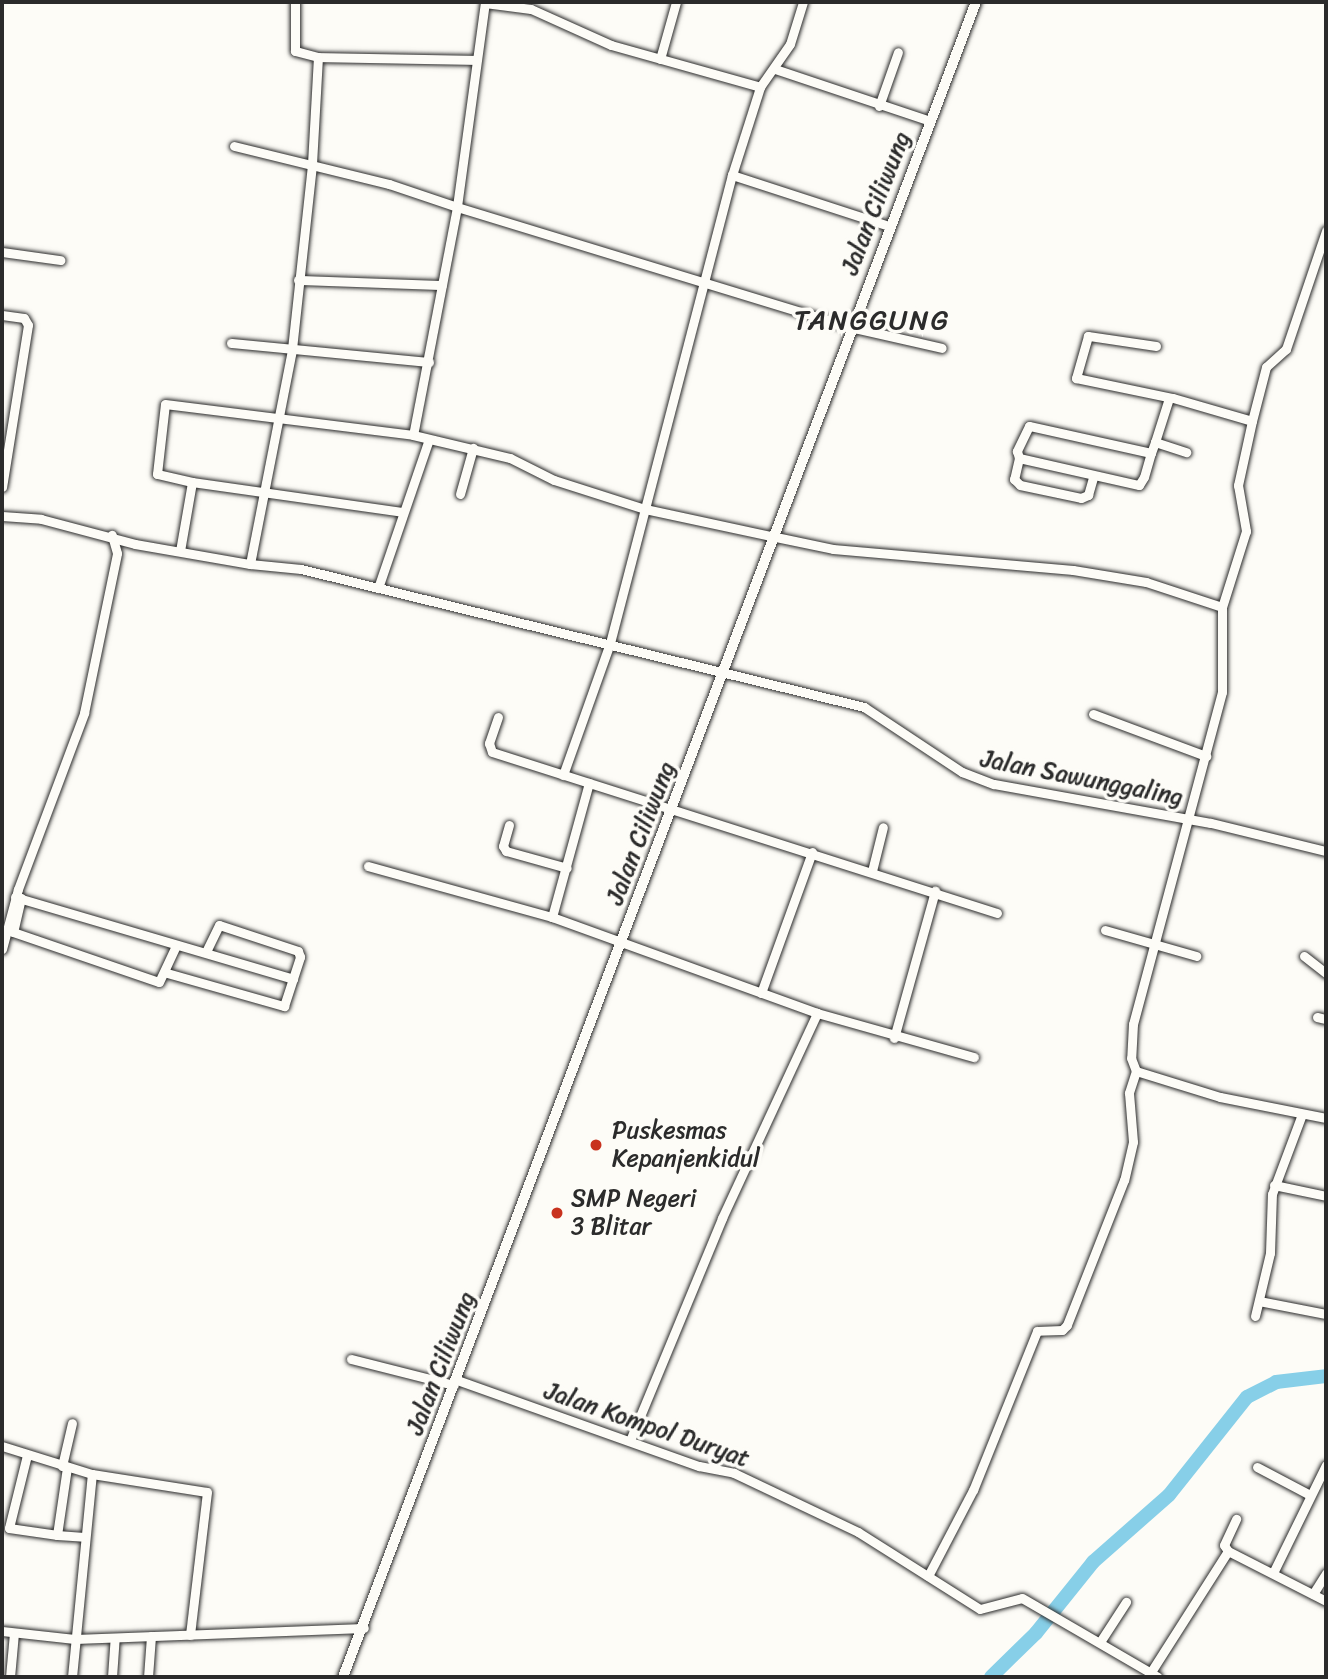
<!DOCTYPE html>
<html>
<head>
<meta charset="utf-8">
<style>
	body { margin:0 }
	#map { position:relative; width:1328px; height:1679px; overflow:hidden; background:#fdfcf7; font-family:Sriracha,sans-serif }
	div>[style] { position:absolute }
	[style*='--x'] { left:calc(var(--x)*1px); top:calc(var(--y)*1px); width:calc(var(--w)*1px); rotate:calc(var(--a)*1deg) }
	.river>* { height:14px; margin:-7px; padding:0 7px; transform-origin:7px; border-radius:7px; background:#87cfe8 }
	.roads { filter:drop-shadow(0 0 2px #2b2b2b) drop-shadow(0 0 2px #2b2b2b) }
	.minor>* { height:9px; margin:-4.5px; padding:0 4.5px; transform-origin:4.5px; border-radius:4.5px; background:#fdfcf7 }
	.major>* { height:10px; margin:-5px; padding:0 5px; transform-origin:5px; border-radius:5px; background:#fdfcf7 }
	.dots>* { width:19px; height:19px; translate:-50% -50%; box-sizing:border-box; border:4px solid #fdfcf7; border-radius:50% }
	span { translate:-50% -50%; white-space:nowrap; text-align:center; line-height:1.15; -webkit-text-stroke:7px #fdfcf7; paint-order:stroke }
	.street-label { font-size:24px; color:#2b2b2b }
	.poi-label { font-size:24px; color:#2b2b2b }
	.left { translate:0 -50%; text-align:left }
	.quarter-label { font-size:28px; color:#2b2b2b; letter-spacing:2px }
	.frame { position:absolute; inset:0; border:4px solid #2b2b2b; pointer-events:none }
</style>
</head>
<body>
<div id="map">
	<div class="river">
		<div style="--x:991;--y:1677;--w:63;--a:-44.4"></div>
		<div style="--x:1036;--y:1633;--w:91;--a:-51.2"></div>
		<div style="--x:1093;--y:1562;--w:101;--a:-41.4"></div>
		<div style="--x:1169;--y:1495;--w:125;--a:-51.5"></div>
		<div style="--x:1247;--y:1397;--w:33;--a:-27"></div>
		<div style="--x:1276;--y:1382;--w:50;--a:-6.8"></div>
	</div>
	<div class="roads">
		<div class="minor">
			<div style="--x:485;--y:2;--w:207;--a:97.8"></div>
			<div style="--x:457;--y:207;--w:411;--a:17"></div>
			<div style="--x:850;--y:327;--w:94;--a:12.9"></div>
			<div style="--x:485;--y:3;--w:46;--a:7.4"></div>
			<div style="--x:531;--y:9;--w:88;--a:24.2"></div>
			<div style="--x:611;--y:45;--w:155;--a:15.7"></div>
			<div style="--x:760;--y:87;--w:52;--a:-55.1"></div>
			<div style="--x:790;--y:44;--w:44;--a:-72.8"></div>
			<div style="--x:318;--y:57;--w:157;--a:1.1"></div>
			<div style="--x:660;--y:59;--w:59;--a:-74.3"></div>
			<div style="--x:775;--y:69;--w:163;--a:18.5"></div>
			<div style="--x:879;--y:106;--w:57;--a:-70.6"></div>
			<div style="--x:234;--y:146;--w:160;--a:13.8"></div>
			<div style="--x:389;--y:184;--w:72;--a:18.7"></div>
			<div style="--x:457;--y:207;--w:232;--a:100.9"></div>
			<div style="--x:732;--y:175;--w:165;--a:18"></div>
			<div style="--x:2;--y:252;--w:59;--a:7.9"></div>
			<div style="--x:298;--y:280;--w:144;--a:2"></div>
			<div style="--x:2;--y:315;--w:22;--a:8"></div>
			<div style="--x:24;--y:318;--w:8;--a:60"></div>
			<div style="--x:28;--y:325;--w:164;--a:99.1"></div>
			<div style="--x:231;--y:343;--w:199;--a:5.5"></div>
			<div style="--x:1156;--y:346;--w:69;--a:-171.6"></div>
			<div style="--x:1088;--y:336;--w:44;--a:105.9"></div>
			<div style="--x:1076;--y:378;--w:99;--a:11.7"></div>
			<div style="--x:1173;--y:398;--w:82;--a:16.2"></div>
			<div style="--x:1252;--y:421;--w:66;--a:102.3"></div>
			<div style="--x:1238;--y:485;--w:47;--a:80.1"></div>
			<div style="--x:1246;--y:531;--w:80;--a:107.5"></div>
			<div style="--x:1252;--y:421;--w:56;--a:-75.5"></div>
			<div style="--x:1266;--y:367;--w:27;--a:-42"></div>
			<div style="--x:1286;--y:349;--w:125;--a:-71.3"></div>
			<div style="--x:1155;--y:442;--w:33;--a:18"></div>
			<div style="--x:1151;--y:453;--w:125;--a:-167.5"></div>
			<div style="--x:1029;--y:426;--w:28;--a:116"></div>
			<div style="--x:1017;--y:451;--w:7;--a:74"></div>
			<div style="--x:1019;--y:458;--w:123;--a:12.7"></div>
			<div style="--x:1139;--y:485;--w:9;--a:-58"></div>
			<div style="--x:1144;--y:477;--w:25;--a:-74"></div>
			<div style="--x:1151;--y:453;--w:12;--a:-70"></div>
			<div style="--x:1155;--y:442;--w:46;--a:-72.3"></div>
			<div style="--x:1019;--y:458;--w:22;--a:103"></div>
			<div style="--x:1014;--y:479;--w:8;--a:45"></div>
			<div style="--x:1020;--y:485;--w:62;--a:12"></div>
			<div style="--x:1081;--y:498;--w:8;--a:-23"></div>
			<div style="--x:1088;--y:495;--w:19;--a:-74"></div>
			<div style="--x:192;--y:482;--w:36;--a:-167"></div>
			<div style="--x:157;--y:474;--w:70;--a:-83.5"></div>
			<div style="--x:165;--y:404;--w:250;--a:7.1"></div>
			<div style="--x:413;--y:435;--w:100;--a:13.3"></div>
			<div style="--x:510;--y:458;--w:49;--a:26.6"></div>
			<div style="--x:554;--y:480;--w:96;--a:17.7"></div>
			<div style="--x:645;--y:509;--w:129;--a:12.1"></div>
			<div style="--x:771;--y:536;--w:63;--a:11.8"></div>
			<div style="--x:833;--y:549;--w:241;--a:5"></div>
			<div style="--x:1073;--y:570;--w:74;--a:9.3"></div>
			<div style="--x:1146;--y:582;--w:80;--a:18.2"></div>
			<div style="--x:1222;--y:607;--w:85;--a:90"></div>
			<div style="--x:1222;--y:692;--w:344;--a:105"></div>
			<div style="--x:1133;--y:1024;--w:34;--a:93"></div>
			<div style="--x:1131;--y:1058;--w:14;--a:69"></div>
			<div style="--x:1136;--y:1071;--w:23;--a:108"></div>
			<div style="--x:1129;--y:1093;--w:49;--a:85.3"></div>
			<div style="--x:1133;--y:1142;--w:39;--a:103"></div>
			<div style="--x:1124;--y:1180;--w:156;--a:111.5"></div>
			<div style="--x:1067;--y:1325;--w:7;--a:135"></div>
			<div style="--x:1062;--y:1330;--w:25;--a:178"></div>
			<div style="--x:1037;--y:1331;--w:171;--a:111.9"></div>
			<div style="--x:973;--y:1490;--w:97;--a:117.6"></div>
			<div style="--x:460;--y:494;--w:48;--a:-74.2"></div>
			<div style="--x:2;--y:516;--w:39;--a:4"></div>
			<div style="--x:41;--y:519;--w:97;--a:14.9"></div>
			<div style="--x:135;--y:544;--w:117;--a:9.9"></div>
			<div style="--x:250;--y:564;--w:51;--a:5.6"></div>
			<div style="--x:301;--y:569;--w:580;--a:13.77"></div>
			<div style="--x:864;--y:707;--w:118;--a:33.6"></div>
			<div style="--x:962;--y:772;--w:34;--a:21"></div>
			<div style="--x:994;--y:784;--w:220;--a:10.2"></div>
			<div style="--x:1211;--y:823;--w:118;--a:13.7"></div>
			<div style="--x:180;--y:551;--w:70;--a:-80.1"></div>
			<div style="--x:192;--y:482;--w:212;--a:8.1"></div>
			<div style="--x:250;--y:564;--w:219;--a:-78.9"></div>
			<div style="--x:292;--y:349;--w:186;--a:-83.8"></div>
			<div style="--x:312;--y:164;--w:107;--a:-86.8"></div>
			<div style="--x:318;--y:57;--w:24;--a:-165"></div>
			<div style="--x:295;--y:51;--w:49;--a:-90"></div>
			<div style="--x:378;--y:588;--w:157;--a:-71.1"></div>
			<div style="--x:1093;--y:714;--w:121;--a:20.4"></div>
			<div style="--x:498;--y:717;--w:28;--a:109"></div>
			<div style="--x:489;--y:743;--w:9;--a:72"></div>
			<div style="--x:492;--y:752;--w:530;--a:17.68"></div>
			<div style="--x:563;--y:775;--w:140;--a:-70.4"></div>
			<div style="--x:610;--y:643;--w:484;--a:-75.4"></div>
			<div style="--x:732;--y:175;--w:92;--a:-72.3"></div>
			<div style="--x:509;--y:825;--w:22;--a:106"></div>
			<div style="--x:503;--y:846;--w:6;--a:59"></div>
			<div style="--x:506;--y:851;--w:63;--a:15.6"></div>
			<div style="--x:368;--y:866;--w:191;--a:15.5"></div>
			<div style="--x:552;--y:917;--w:282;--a:19.9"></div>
			<div style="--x:817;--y:1013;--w:163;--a:15.7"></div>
			<div style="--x:872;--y:871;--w:45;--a:-76"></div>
			<div style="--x:15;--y:897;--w:290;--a:16.4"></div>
			<div style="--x:21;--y:898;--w:35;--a:103"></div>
			<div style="--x:13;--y:932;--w:154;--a:18.9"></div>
			<div style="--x:159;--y:982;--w:38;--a:-65"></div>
			<div style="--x:552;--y:917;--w:139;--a:-74.6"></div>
			<div style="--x:1105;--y:930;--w:95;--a:15.9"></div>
			<div style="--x:2;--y:949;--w:62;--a:-75.1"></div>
			<div style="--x:18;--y:889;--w:188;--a:-69.4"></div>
			<div style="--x:84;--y:713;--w:163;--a:-78.3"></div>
			<div style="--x:117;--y:553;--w:19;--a:-106"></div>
			<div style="--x:1304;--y:956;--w:28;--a:38"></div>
			<div style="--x:167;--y:973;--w:122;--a:15.8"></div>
			<div style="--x:284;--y:1006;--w:52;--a:-71.9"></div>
			<div style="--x:300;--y:957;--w:6;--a:-108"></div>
			<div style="--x:298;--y:951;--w:83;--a:-161.8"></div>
			<div style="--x:219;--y:925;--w:30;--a:116"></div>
			<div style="--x:761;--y:993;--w:150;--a:-70.1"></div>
			<div style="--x:1317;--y:1017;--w:9;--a:13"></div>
			<div style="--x:894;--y:1038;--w:153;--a:-74.4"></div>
			<div style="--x:1136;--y:1071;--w:88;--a:17.2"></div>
			<div style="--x:1220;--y:1097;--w:108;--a:11.2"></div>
			<div style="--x:1274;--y:1185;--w:53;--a:11.9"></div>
			<div style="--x:1259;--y:1301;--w:68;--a:11"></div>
			<div style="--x:1255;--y:1316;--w:65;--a:-76.6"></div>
			<div style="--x:1270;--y:1253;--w:59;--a:-88.1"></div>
			<div style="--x:1272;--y:1194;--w:85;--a:-69.4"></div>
			<div style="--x:351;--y:1359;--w:106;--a:14.2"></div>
			<div style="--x:457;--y:1380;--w:257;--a:19.6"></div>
			<div style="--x:699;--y:1466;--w:36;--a:11"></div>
			<div style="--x:734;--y:1473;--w:137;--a:25.4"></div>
			<div style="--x:858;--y:1532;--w:144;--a:32.3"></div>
			<div style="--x:980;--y:1609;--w:43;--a:-14.7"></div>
			<div style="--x:1022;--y:1598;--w:157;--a:30.2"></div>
			<div style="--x:631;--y:1438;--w:238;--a:-67.5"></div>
			<div style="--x:722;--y:1218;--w:226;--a:-65.1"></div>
			<div style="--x:2;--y:1446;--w:94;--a:17.3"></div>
			<div style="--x:92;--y:1474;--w:116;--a:8.9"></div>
			<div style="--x:207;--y:1492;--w:144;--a:96.8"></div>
			<div style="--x:27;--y:1455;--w:75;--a:103.9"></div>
			<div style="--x:9;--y:1528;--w:49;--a:8.3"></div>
			<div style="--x:57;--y:1535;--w:69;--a:-81.6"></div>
			<div style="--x:62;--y:1466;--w:44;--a:-76.9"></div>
			<div style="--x:1257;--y:1467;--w:60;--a:27.8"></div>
			<div style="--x:57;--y:1535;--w:27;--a:4"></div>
			<div style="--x:1228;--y:1551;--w:7;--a:-124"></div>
			<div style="--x:1224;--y:1545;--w:29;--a:-65"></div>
			<div style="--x:1273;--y:1573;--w:120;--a:-63.9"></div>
			<div style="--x:1313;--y:1594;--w:25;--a:-58"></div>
			<div style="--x:2;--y:1631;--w:73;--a:6.3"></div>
			<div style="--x:75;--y:1639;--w:289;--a:-2.2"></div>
			<div style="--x:1100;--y:1642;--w:48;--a:-57"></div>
			<div style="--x:1149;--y:1675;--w:147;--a:-57.5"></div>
			<div style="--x:1228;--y:1551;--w:110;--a:27"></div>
			<div style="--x:10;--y:1677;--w:44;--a:-84.8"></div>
			<div style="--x:72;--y:1677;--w:204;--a:-84.4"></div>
			<div style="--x:112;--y:1677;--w:39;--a:-86"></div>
			<div style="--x:148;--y:1677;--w:41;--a:-85.8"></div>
		</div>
		<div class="major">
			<div style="--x:343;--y:1677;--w:1791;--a:-69.3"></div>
		</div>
	</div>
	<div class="dots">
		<div style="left:596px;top:1145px;background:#c8321e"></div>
		<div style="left:557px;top:1213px;background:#c8321e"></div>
	</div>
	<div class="street-label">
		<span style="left:876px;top:203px;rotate:-69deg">Jalan Ciliwung</span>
		<span style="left:1082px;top:778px;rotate:11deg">Jalan Sawunggaling</span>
		<span style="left:641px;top:833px;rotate:-69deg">Jalan Ciliwung</span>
		<span style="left:441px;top:1363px;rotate:-69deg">Jalan Ciliwung</span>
		<span style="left:647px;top:1425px;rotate:19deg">Jalan Kompol Duryat</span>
	</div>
	<div class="poi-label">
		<span class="left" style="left:612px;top:1145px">Puskesmas<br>Kepanjenkidul</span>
		<span class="left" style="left:571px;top:1213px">SMP Negeri<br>3 Blitar</span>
	</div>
	<div class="quarter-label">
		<span style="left:872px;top:320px">TANGGUNG</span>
	</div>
	<div class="frame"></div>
</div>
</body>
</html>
